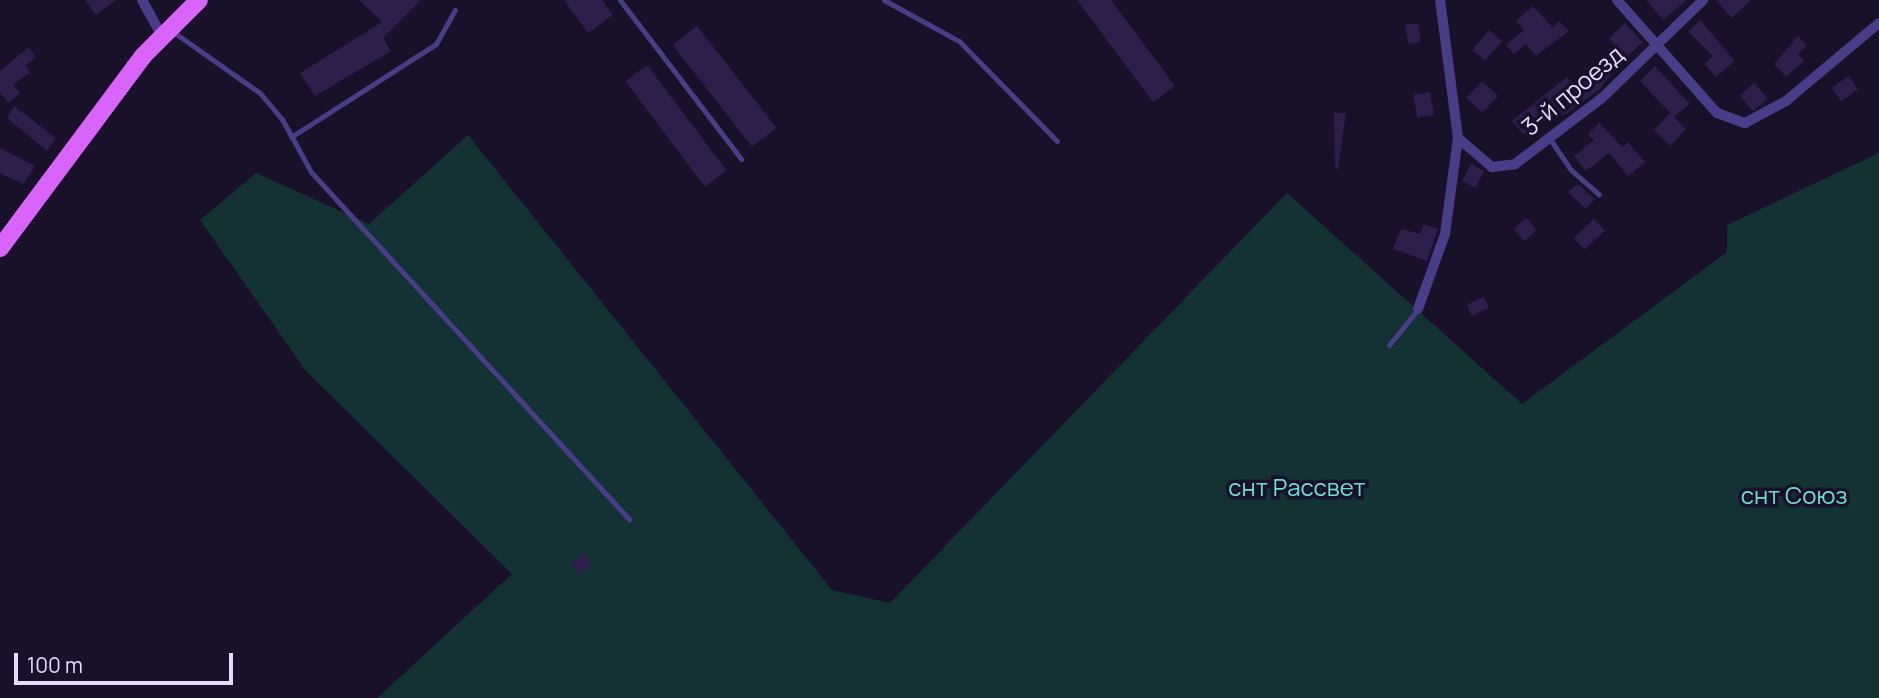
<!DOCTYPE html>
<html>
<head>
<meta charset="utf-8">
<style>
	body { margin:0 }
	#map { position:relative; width:1879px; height:698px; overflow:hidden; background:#19112a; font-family:Manrope,sans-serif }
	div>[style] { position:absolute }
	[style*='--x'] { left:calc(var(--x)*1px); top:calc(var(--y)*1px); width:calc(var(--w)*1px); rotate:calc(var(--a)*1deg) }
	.green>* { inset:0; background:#143134 }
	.building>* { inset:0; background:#2d1e4b; transform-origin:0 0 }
	.service>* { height:5px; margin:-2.5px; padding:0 2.5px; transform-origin:2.5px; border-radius:2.5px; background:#4a3d88 }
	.minor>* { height:10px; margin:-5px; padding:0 5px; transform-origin:5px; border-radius:5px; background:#4a3d88 }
	.primary>* { height:18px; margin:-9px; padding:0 9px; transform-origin:9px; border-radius:9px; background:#d864fc }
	span { translate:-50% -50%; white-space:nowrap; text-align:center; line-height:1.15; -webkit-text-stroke:7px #19112a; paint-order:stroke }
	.street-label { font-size:24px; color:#e4dbfe }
	.park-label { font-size:24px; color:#67dfd1 }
	.scale { position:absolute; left:14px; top:653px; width:219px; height:32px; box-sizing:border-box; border:4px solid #e4dbfe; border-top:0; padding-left:9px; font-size:21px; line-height:24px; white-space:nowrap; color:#e4dbfe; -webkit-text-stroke:5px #19112a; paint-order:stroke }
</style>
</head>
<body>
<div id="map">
	<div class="green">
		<div style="clip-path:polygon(468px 135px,832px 590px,890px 603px,1287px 193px,1522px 404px,1727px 252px,1727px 225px,1879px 153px,1879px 698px,377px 698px,512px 574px,306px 371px,200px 220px,256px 173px,369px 224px)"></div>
	</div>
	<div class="building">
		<div style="clip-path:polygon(85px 0,116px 0,96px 15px)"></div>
		<div style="clip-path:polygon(359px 0,421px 0,383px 38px,391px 51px,315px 96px,300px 73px,382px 22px)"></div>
		<div style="clip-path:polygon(564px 0,602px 0,613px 15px,588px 33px)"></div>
		<div style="clip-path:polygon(1077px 0,1111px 0,1175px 86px,1153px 102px)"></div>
		<div style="clip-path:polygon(1646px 0,1687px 0,1663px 20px)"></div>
		<div style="clip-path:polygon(1716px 0,1751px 0,1732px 18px)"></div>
		<div style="clip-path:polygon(1533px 6px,1553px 28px,1559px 21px,1569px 31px,1536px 56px,1526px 44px,1514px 54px,1506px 45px,1524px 30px,1516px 21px)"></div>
		<div style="clip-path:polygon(1700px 20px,1735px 61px,1716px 77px,1705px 64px,1713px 56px,1688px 31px)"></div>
		<div style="left:1418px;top:23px;width:19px;height:13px;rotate:81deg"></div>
		<div style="left:1625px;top:23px;width:26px;height:22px;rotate:47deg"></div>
		<div style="left:697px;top:26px;width:129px;height:31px;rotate:52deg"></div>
		<div style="left:1489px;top:30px;width:17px;height:26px;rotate:40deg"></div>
		<div style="clip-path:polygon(1798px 36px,1807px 46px,1798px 54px,1804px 61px,1786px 77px,1774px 64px)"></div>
		<div style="clip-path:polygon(29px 47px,36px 58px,25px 65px,30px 72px,13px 85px,20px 93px,9px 103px,0 93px,0 71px)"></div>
		<div style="clip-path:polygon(1601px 64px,1611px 74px,1599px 90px,1563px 116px,1556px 106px,1524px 135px,1512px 121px,1567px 77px,1576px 89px)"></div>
		<div style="left:647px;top:65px;width:132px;height:27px;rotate:53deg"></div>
		<div style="clip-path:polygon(1655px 66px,1690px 104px,1674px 117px,1686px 129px,1670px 146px,1654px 130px,1670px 113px,1640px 81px)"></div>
		<div style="left:1849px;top:76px;width:16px;height:21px;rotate:55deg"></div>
		<div style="left:1482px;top:81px;width:22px;height:23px;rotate:43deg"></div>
		<div style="left:1754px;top:83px;width:21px;height:19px;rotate:49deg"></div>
		<div style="left:1430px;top:92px;width:23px;height:17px;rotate:80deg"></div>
		<div style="clip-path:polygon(14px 106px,56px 138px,47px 151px,7px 118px)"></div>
		<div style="clip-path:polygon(1334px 113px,1346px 113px,1338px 169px,1335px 169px)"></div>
		<div style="clip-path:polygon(1600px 123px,1622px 147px,1628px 142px,1645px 162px,1628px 176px,1609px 153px,1586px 171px,1574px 156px,1594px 140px,1588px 134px)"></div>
		<div style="clip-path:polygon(0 148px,35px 166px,23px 184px,0 173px)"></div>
		<div style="left:1471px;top:164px;width:15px;height:19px;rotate:28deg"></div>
		<div style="clip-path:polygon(1578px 184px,1595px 199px,1586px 209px,1568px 192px)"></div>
		<div style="left:1526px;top:218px;width:16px;height:17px;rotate:47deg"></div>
		<div style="left:1594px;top:219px;width:16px;height:28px;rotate:47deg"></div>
		<div style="clip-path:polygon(1424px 224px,1438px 229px,1427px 261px,1393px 249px,1401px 229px,1420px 234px)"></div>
		<div style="left:1484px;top:297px;width:12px;height:19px;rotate:66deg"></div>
		<div style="left:584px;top:553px;width:14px;height:17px;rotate:54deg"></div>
	</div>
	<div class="service">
		<div style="--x:620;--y:0;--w:200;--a:52.7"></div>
		<div style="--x:884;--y:0;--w:85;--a:28.7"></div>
		<div style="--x:959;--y:41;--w:140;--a:45.6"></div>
		<div style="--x:172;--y:31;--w:108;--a:35.2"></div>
		<div style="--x:260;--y:93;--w:34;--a:50"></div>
		<div style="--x:282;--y:119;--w:60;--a:61.3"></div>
		<div style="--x:311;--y:172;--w:471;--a:47.5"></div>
		<div style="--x:291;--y:137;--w:172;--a:-32.7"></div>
		<div style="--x:436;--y:44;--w:39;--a:-61"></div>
		<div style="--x:1550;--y:139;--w:37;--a:56"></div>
		<div style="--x:1571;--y:170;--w:37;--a:41"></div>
		<div style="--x:1389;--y:345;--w:46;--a:-51.1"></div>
	</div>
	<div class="minor">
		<div style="--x:142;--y:0;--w:41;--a:60.9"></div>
		<div style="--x:1617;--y:0;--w:151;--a:48.5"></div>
		<div style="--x:1717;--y:113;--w:30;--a:20"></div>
		<div style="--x:1745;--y:123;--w:47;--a:-28.2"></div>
		<div style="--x:1786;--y:101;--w:121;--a:-40"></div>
		<div style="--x:1458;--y:138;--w:45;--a:40.5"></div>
		<div style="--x:1492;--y:167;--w:23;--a:-7"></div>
		<div style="--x:1515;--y:164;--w:109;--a:-37.2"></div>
		<div style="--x:1602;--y:98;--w:141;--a:-44.1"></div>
		<div style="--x:1418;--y:309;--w:80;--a:-70.2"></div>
		<div style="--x:1445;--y:234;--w:97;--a:-82.3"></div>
		<div style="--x:1458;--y:138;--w:139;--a:-97.4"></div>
	</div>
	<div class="primary">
		<div style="--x:0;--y:248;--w:239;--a:-53.3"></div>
		<div style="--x:143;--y:56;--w:79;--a:-45"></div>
	</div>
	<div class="street-label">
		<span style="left:1572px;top:90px;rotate:-40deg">3-й проезд</span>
	</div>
	<div class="park-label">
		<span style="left:1297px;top:487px">снт Рассвет</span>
		<span style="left:1794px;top:495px">снт Союз</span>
	</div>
	<div class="scale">100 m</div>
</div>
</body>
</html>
